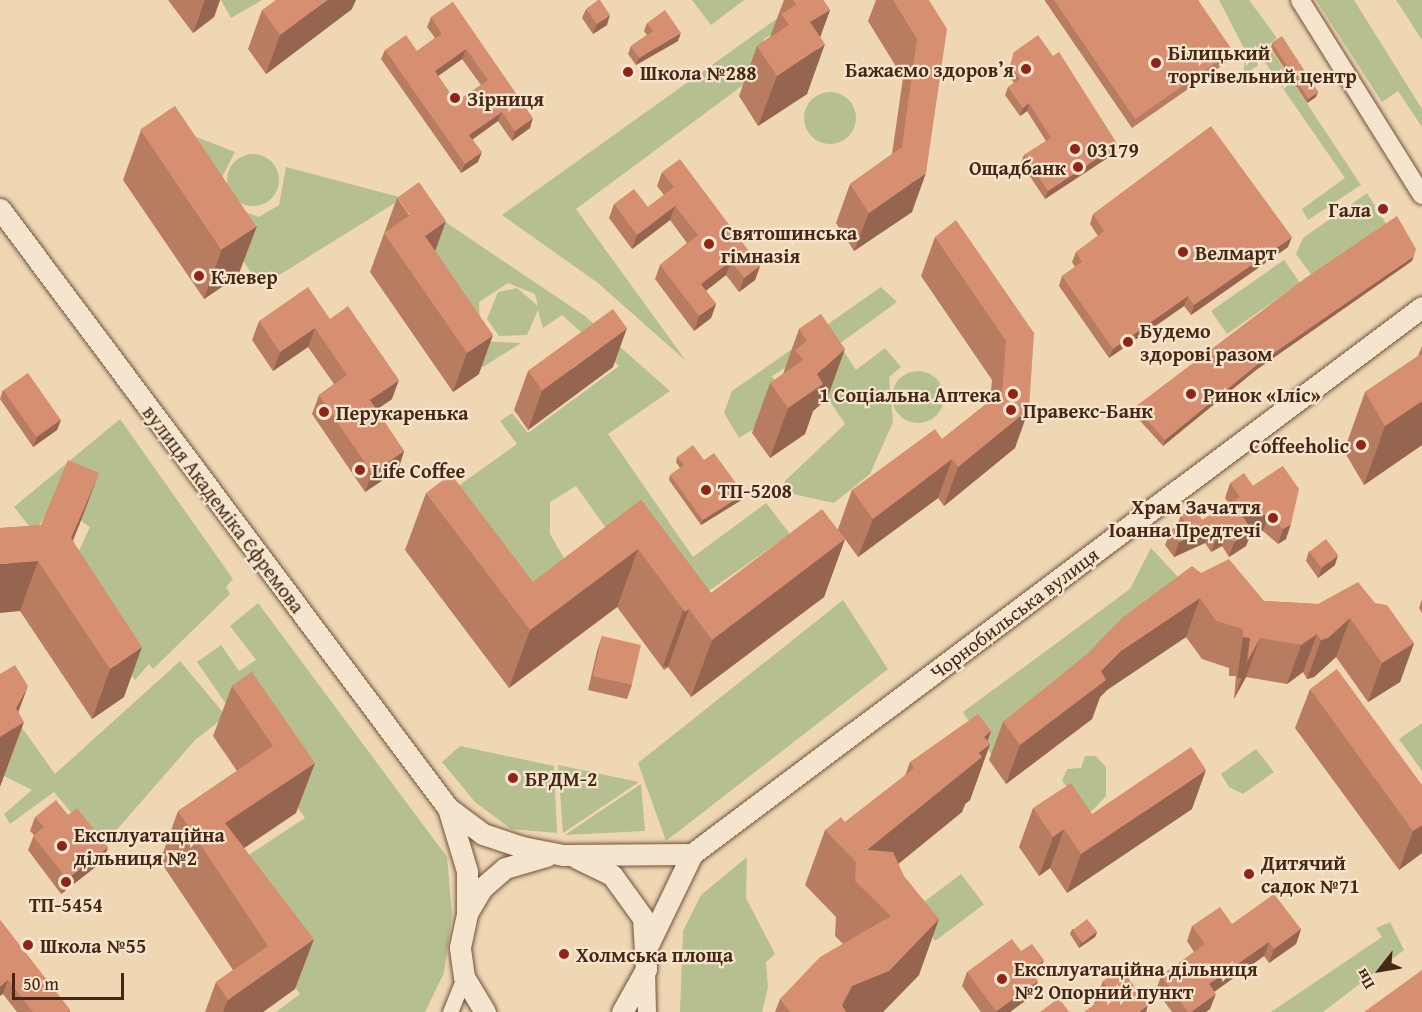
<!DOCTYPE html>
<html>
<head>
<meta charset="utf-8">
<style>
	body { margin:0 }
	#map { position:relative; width:1422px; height:1012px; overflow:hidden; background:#efd7b4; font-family:"Gentium Book Plus",serif }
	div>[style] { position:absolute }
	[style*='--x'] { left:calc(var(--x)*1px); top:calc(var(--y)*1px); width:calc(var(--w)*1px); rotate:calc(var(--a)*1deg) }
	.green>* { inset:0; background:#b6bf8f; transform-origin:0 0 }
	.round { border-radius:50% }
	.roads { filter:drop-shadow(0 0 2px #70533c) drop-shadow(0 0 2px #70533c) }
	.minor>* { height:15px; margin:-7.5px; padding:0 7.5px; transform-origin:7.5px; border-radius:7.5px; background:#f5e5ce }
	.tertiary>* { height:18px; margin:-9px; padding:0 9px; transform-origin:9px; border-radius:9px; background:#f5e5ce }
	.secondary>* { height:21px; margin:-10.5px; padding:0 10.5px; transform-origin:10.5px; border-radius:10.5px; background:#f5e5ce }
	.wall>* { inset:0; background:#b87c61 }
	.shaded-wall>* { inset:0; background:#96654f; transform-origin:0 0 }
	.building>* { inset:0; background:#d69071; transform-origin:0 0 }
	.dots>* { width:16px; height:16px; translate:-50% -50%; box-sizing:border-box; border:3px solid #f5e5ce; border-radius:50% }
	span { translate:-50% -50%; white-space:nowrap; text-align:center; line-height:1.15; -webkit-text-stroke:4.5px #f5e5ce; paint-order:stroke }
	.poi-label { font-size:20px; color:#452714; font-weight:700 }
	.left { translate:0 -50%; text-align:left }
	.right { translate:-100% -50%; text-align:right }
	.street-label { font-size:20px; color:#452714 }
	.north { position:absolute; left:1350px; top:940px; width:60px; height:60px; -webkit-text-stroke:4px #f5e5ce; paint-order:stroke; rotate:239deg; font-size:16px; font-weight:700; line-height:24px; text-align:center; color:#452714 }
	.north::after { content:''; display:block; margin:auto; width:21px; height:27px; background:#452714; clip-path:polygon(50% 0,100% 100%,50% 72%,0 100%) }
	.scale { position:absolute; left:12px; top:973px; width:112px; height:27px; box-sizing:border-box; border:3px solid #452714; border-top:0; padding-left:8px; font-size:18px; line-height:21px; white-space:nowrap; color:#452714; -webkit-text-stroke:4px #f5e5ce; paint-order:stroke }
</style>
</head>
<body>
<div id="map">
	<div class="green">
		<div style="clip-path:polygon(221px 0,262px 0,231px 18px)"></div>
		<div style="clip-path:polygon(692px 0,744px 0,711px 25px)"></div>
		<div style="clip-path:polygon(803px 0,808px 11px,764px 39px,758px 74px,576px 209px,686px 361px,598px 283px,502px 215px)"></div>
		<div style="clip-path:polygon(1219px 0,1249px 0,1277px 38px,1268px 45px,1361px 185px,1308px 220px,1302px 209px,1345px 178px,1264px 61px,1243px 76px,1246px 52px)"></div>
		<div style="clip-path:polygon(1316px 0,1354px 0,1422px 109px,1422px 127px,1398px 91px,1382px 102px)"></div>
		<div style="clip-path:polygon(1396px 0,1422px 0,1422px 40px)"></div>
		<div class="round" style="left:804px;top:92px;width:52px;height:52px"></div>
		<div style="clip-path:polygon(174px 128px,235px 152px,217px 187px,232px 207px,259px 217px,279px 205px,286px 167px,403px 198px,260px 287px,163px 135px)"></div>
		<div class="round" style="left:227px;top:154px;width:52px;height:52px"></div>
		<div style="clip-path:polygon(1367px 193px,1387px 225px,1313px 277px,1296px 254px,1303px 238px)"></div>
		<div style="clip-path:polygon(426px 209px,585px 316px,670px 391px,608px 434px,693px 557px,766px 503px,790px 534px,670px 618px,576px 486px,550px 502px,550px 534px,571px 570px,501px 619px,422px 512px,517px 444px,500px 421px,512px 413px,528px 433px,619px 366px,562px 315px,543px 328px,538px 310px,527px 335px,499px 336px,487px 319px,498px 292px,517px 288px,538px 306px,535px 294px,508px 283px,479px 302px,481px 341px,521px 343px,483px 367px,418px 275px)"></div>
		<div style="left:1284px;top:260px;width:28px;height:89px;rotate:55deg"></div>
		<div style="clip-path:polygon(881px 287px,897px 302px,839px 344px,856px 370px,885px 348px,901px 367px,889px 377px,893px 422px,870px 474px,834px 503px,793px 494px,784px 482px,845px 424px,801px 358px,772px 376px,783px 397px,772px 418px,739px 438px,724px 413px,732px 391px)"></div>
		<div class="round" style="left:892px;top:371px;width:52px;height:52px"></div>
		<div style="clip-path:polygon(120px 419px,233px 579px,226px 587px,230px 594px,153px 669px,149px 664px,135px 680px,64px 583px,90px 527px,55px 503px,34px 532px,14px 507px)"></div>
		<div style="clip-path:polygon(1151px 548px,1178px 577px,1178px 605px,993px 757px,963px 712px,1130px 589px)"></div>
		<div style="clip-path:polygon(843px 600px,888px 669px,666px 841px,638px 763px)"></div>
		<div style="clip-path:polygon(258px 603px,447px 857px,452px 915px,444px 973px,425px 1012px,276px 1012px,300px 994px,217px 876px,305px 818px,197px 662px,221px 645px,239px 671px,256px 660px,230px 626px)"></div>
		<div style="clip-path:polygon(180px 661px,226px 716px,195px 740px,101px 848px,54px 792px,10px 824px,4px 814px,32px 790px,2px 775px,0 697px,55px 774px)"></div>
		<div style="clip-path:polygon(1422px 723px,1422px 771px,1399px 739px)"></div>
		<div style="clip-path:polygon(460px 746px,554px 766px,557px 833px,511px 829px,475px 802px,442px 762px)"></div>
		<div style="clip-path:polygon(1256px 749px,1274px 772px,1243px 794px,1229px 787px,1221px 774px)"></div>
		<div style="clip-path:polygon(1085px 756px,1096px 756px,1106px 767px,1106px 796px,1089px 814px,1062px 781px,1067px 769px,1081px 768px)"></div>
		<div style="clip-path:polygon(558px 765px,639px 782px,563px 833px)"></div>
		<div style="clip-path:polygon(641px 784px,645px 831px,565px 835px,587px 820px)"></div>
		<div style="clip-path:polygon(747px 857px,746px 898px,775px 954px,766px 962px,768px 987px,762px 1012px,680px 1012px,683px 931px,701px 895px)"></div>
		<div style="left:961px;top:874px;width:38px;height:61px;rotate:53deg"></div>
		<div style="clip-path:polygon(1390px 922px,1404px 950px,1323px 1012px,1271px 1012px,1382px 937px,1376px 928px)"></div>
	</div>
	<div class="roads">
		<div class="minor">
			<div style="--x:450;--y:1012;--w:38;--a:-68"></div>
		</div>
		<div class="tertiary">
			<div style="--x:1300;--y:0;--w:230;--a:58"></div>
			<div style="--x:646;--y:969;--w:43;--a:88.7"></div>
		</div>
		<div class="secondary">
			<div style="--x:0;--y:209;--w:748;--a:53.21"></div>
			<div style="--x:448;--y:808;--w:44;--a:36.6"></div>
			<div style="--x:483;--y:834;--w:41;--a:18.4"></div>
			<div style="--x:522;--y:847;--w:42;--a:11"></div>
			<div style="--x:563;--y:855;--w:129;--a:-0.4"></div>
			<div style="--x:448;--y:808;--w:66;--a:73.2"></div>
			<div style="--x:467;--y:871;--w:41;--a:90"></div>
			<div style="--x:577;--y:858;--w:39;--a:26"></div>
			<div style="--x:612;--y:875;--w:53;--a:54.2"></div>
			<div style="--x:643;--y:918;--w:51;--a:86.6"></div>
			<div style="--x:646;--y:969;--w:49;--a:119.2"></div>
			<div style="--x:648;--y:945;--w:101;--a:-64.2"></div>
			<div style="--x:692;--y:854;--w:912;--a:-36.84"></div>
			<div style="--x:485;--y:1012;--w:41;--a:-121"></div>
			<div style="--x:464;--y:977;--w:30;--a:-98"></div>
			<div style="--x:460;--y:947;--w:35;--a:-78"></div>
			<div style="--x:467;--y:913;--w:29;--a:-59"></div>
			<div style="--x:482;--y:888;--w:30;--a:-41"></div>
			<div style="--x:505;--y:868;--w:43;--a:-16.3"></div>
		</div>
	</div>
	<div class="wall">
		<div style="clip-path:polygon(168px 0,220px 0,214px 17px,193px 33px)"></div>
		<div style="clip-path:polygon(784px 0,823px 0,830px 10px,820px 37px,807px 94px,758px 126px,739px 96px,757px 46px,770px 37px)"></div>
		<div style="clip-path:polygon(876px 0,929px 0,912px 212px,854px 251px,836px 223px,850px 184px,892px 154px,903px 78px,868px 21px)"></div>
		<div style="clip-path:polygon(1045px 0,1198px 0,1230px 60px,1132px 128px,1045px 1px)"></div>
		<div style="clip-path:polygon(evenodd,453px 2px,530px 128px,512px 141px,498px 121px,473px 139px,478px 162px,461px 173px,381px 59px,385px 50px,417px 51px,435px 38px,427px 27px,431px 17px,453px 2px,462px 59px,481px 85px,456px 102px,438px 76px,462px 59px)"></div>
		<div style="clip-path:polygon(352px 9px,266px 74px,248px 49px,262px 10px)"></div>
		<div style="clip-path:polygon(586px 9px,607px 25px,593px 34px,582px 18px)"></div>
		<div style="clip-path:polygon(647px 23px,678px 41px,636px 65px,628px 54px,631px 46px,647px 35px,644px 31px)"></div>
		<div style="clip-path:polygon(1272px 43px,1316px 97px,1307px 103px,1271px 48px)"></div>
		<div style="clip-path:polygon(1014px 52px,1115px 153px,1045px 199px,1021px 163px,1024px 155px,1046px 141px,1027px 111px,1020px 116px,1005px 95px,1008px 87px,1014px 83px,1008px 74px)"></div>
		<div style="clip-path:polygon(175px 106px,238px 276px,204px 299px,123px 180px,141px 130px)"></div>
		<div style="clip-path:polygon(662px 172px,760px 266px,755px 280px,739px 292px,726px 275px,706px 291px,716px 304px,711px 318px,694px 331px,655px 279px,660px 265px,687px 243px,670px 220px,632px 249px,609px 218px,614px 204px,648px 207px,664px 195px,657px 186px)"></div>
		<div style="clip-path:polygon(397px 198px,435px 251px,479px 374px,453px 392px,370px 272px)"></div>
		<div style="clip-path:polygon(1093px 214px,1288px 247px,1191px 315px,1184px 306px,1109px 358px,1059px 286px,1062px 276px,1075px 267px,1072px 262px,1076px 252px,1098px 236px,1090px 224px)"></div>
		<div style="clip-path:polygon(935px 237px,1034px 333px,1015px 448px,944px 506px,938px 498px,858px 557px,845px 539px,824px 597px,691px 697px,668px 667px,664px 670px,617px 607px,509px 688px,405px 550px,426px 493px,533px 582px,641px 500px,711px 593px,838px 529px,852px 490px,942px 439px,990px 401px,992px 380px,921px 276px)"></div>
		<div style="clip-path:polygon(1412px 261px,1256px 370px,1163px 446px,1132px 412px,1135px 407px)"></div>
		<div style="clip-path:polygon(821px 314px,827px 399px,813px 411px,805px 434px,770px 458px,752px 433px,770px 383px,783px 374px,799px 329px)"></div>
		<div style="clip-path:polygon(330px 319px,392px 399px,376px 410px,404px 451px,398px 470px,365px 492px,312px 414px,319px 395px,334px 384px,308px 347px,273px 371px,252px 340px,259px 321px)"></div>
		<div style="clip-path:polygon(1422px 346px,1422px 445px,1364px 485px,1344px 451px,1365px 392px,1418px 356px)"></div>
		<div style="clip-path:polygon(613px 367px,528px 430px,514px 410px,528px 371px)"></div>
		<div style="clip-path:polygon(3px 390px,61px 420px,57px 430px,33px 447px,0 399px)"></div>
		<div style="clip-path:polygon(677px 457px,704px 460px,743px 499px,701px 525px,669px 480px,670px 475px,680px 468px,676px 462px)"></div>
		<div style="clip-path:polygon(1283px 466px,1286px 539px,1278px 544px,1263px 531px,1251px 530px,1246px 546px,1229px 557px,1222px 546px,1211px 552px,1205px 543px,1174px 557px,1165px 545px,1171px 530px,1177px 526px,1181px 515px,1202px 520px,1229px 504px,1225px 498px,1230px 483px,1253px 486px)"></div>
		<div style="clip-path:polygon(80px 523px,73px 540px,124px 697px,92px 719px,20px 611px,0 528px)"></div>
		<div style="clip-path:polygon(1309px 551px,1335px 565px,1318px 578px,1306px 561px)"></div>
		<div style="clip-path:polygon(1201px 573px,1264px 601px,1318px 604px,1375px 603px,1414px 643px,1400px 682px,1368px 702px,1336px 657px,1314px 677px,1307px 679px,1303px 672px,1287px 684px,1246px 677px,1234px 699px,1236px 676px,1229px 676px,1229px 668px,1202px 659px,1186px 637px,1107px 690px,1100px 697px,1092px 719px,1006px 784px,989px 760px,1003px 722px)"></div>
		<div style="clip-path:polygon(1422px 599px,1422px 613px,1419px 608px)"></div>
		<div style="clip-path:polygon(602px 636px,632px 685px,627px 699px,588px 690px,597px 651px)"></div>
		<div style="clip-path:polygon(252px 672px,296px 813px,244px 848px,295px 989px,263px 1012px,205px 1012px,216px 982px,233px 970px,160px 861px,178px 811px,237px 771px,213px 736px,232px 686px)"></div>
		<div style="clip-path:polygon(1310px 689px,1422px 785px,1422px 853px,1399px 870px,1295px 728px)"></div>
		<div style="clip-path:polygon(991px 731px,987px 741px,990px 744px,970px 800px,965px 804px,962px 812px,898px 864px,919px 975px,883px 1012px,775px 1012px,780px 999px,843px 944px,835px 936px,836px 917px,805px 885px,825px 830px,845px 822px,905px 776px,910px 762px)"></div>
		<div style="clip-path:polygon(1033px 808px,1092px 814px,1192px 809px,1067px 893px,1050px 868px,1039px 876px,1019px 847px)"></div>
		<div style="clip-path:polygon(35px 817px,103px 861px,61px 894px,28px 850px,34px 835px,30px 831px)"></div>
		<div style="clip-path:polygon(0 920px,70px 1010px,70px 1012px,17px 1012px,3px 994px)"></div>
		<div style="clip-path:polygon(1232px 924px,1301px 929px,1296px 944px,1269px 963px,1264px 956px,1214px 992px,1210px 1009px,1206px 1012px,1172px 1012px,1156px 990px,1161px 976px,1194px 952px,1187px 941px,1192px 926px)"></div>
		<div style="clip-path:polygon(1072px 929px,1097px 932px,1095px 937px,1079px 948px,1070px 934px)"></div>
		<div style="clip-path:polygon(967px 972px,1038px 974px,1035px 977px,1033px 995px,1010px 1012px,981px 1012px,962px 986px)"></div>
		<div style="clip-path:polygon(1103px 981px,1146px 1012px,1094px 1004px)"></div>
	</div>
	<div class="shaded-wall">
		<div style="clip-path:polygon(205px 0,220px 0,214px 17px,193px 33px)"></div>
		<div style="clip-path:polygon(327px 0,356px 0,352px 9px,266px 74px,280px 35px)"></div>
		<div style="clip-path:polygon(830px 10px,815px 51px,825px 44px,807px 94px,758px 126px,777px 76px,810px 22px)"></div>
		<div style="clip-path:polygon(610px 15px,607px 25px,593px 34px,597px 24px)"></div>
		<div style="clip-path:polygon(681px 33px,678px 41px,636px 65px,639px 58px)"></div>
		<div style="clip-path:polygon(466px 49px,462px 59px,431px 81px,435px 71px)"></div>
		<div style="left:1233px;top:51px;width:9px;height:119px;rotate:108deg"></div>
		<div style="clip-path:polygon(1318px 92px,1316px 97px,1307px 103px,1309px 98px)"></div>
		<div style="clip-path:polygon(1029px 103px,1027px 111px,1020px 116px,1023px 108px)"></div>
		<div style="clip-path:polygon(502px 112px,498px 121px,466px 144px,469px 135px)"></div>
		<div style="clip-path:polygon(533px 118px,530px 128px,512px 141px,515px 131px)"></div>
		<div style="clip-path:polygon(1118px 145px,1115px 153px,1045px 199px,1048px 191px)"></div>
		<div style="clip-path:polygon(482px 152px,478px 162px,461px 173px,465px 164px)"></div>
		<div style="clip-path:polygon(926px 173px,912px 212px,854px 251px,869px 213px)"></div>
		<div style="clip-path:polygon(675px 206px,670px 220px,632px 249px,637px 235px)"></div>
		<div style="clip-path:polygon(446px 221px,432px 260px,425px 236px)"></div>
		<div style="clip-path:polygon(257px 226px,238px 276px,204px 299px,222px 249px)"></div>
		<div style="clip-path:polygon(1292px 237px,1288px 247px,1191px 315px,1194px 305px)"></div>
		<div style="clip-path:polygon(1414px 256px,1412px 261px,1256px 370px,1163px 446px,1165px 440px,1258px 364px)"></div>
		<div style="clip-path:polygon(731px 261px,726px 275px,696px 298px,701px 284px)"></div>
		<div style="clip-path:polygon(760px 266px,755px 280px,739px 292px,744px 278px)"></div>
		<div style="clip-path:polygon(1188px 296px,1184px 306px,1109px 358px,1113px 349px)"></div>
		<div style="clip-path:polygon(716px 304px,711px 318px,694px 331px,699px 316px)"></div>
		<div style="clip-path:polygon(315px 328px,308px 347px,273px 371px,280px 352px)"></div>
		<div style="clip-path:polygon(627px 328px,613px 367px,528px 430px,542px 391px)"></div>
		<div style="clip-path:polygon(493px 335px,479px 374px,453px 392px,467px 353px)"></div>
		<div style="clip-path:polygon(845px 349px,827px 399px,813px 411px,805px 434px,770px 458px,788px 408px,817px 374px)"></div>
		<div style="clip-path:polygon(399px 380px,392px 399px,363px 419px,370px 400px)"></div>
		<div style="clip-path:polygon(1422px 401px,1422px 445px,1364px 485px,1385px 426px)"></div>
		<div style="clip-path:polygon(1029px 409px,1015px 448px,944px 506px,958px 467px)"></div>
		<div style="clip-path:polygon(61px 420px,57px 430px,33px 447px,37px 437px)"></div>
		<div style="clip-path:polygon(404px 451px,398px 470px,365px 492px,372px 473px)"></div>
		<div style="clip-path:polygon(952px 459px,938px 498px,858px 557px,873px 519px)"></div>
		<div style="clip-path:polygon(99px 473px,80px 523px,53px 588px,71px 538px)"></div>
		<div style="clip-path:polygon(744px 494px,743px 499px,701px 525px,703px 520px)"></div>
		<div style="clip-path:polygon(1242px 515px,1269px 515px,1263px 531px,1237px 530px)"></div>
		<div style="clip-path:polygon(1291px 524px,1286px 539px,1278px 544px,1283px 529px)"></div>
		<div style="clip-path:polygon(1211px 528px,1205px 543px,1174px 557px,1179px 542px)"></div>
		<div style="clip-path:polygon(1228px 531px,1222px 546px,1211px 552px,1217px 537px)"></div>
		<div style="clip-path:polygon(1252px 531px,1246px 546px,1229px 557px,1234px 542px)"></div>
		<div style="clip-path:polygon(845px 539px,824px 597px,691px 697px,712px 640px)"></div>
		<div style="clip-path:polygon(638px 549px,617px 607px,509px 688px,530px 630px)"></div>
		<div style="clip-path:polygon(1338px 555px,1335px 565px,1318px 578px,1322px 568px)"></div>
		<div style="clip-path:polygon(38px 561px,20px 611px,0 613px,0 564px)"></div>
		<div style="clip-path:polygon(1200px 598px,1186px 637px,1107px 690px,1100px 697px,1092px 719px,1006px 784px,1020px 745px,1101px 671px,1121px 651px)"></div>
		<div style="left:689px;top:609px;width:62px;height:5px;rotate:110deg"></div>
		<div style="clip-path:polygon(1350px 618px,1336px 657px,1314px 677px,1307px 679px,1321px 640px)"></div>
		<div style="clip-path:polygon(1317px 634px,1303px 672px,1287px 684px,1301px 645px)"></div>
		<div style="left:1243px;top:637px;width:7px;height:41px;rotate:8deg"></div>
		<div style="clip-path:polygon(1260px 638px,1246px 677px,1234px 699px,1248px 660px)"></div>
		<div style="clip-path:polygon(1414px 643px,1400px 682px,1368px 702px,1382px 663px)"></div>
		<div style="clip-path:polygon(142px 647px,124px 697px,92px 719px,110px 669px)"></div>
		<div style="clip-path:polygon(28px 686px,12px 729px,24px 722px,0 787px,0 737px)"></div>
		<div style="clip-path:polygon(991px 731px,985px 748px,990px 744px,970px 800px,965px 804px,962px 812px,865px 891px,867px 850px,984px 737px)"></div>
		<div style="clip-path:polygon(315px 763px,296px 813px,216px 867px,225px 823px)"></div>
		<div style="clip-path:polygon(1206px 770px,1192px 809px,1067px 893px,1081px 854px)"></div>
		<div style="clip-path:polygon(1422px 825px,1422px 853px,1399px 870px,1413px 831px)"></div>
		<div style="clip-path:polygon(1064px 829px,1050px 868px,1039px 876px,1053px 837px)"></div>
		<div style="clip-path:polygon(108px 847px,103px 861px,61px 894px,67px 879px)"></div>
		<div style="clip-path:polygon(939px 919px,919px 975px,883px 1012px,839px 1012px,852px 986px)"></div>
		<div style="clip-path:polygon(1301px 929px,1296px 944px,1269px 963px,1274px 949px)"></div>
		<div style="clip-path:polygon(1097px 932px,1095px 937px,1079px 948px,1081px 943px)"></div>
		<div style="clip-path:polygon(314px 939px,295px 989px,263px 1012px,223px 1012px,228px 1000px)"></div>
		<div style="clip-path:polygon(1269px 942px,1264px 956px,1204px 999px,1209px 984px)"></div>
		<div style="clip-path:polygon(1044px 960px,1038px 974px,1025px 984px,1030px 970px)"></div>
		<div style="clip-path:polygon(8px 980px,3px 994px,0 996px,0 986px)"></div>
		<div style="clip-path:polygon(1038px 981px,1033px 995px,1010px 1012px,996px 1012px)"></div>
		<div style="clip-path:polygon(1216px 994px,1210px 1009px,1206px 1012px,1191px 1012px)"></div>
		<div style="clip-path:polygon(1148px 1005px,1146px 1012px,1139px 1012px)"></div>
	</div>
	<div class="building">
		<div style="clip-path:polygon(276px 0,327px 0,280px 35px,262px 10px)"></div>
		<div style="clip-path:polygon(598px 0,600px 0,610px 15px,597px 24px,586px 9px)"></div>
		<div style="clip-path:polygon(793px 0,823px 0,830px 10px,810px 22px,825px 44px,777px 76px,757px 46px,789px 25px,781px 14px,796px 5px)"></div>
		<div style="clip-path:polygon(893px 0,929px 0,947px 29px,926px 173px,869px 213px,850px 184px,902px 147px,917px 39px)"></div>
		<div style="clip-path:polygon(1054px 0,1198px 0,1233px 51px,1135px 119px)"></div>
		<div style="clip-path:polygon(evenodd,453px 2px,533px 118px,515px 131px,502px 112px,469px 135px,482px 152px,465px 164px,385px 50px,406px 35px,417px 51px,442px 34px,431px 17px,453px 2px,466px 49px,488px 80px,456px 102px,435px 71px,466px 49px)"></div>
		<div style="clip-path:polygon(665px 10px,681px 33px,639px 58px,631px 46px,653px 31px,647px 23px)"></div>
		<div style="clip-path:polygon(1038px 35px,1053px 56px,1059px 52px,1118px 145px,1048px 191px,1024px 155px,1051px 138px,1029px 103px,1023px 108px,1008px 87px,1020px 79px,1011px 66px,1014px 52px)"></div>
		<div style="left:1282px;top:36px;width:67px;height:12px;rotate:57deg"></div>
		<div style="left:175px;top:106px;width:145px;height:42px;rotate:56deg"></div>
		<div style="clip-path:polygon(1211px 126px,1292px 237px,1194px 305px,1188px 296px,1113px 349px,1062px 276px,1082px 262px,1076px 252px,1104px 231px,1093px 214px)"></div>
		<div style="clip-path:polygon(680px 159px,760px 266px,744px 278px,731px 261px,701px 284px,716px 304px,699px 316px,660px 265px,698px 235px,675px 206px,637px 235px,614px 204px,634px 189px,648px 207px,674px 187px,662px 172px)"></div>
		<div style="clip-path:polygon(419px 182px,446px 221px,425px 236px,493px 335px,467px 353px,384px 233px,410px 215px,397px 198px)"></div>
		<div style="clip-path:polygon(1397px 216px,1416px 249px,1414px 256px,1258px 364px,1165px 440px,1135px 407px,1304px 279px)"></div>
		<div style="clip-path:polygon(956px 220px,1034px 333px,1029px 409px,958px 467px,952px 459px,873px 519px,852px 490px,935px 429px,942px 439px,1002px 392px,1006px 341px,935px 237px)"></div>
		<div style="clip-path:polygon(308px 287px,330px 319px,348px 306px,399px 380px,370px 400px,404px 451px,372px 473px,319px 395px,347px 375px,315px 328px,280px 352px,259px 321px)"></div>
		<div style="left:613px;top:309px;width:24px;height:105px;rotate:54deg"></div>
		<div style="clip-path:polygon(821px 314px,845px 349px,817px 374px,823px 384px,788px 408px,770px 383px,803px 360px,795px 350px,807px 341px,799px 329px)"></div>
		<div style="clip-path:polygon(1422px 354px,1422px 401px,1385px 426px,1365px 392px)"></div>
		<div style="left:28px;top:373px;width:57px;height:30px;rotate:55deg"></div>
		<div style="clip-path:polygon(693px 445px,704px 460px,714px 453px,744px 494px,703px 520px,670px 475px,684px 465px,677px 457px)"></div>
		<div style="clip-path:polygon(68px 460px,99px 473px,71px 538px,142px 647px,110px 669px,38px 561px,0 564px,0 528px,41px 525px)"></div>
		<div style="clip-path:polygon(1283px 466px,1299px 489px,1291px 524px,1283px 529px,1269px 515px,1242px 515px,1252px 531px,1234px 542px,1228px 531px,1217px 537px,1211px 528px,1179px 542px,1171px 530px,1185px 522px,1181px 515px,1196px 508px,1202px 520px,1240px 497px,1230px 483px,1244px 473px,1253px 486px)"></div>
		<div style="clip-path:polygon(451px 474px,533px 582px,641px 500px,711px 593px,822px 509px,845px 539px,712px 640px,689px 609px,685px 612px,638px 549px,530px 630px,426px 493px)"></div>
		<div style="left:1326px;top:539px;width:20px;height:21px;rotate:53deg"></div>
		<div style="clip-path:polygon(1229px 559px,1264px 601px,1318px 604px,1358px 582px,1375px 603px,1387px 605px,1414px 643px,1382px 663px,1350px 618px,1328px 638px,1321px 640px,1317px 634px,1301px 645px,1260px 638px,1248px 660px,1250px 638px,1243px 637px,1243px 629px,1216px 621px,1200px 598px,1121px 651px,1101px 671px,1106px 680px,1020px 745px,1003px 722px,1087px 654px,1122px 618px,1192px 566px,1201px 573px)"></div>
		<div style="left:602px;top:636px;width:40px;height:41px;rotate:13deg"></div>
		<div style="clip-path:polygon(15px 665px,28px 686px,16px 708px,24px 722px,0 737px,0 674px)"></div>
		<div style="clip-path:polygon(1337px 669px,1422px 785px,1422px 825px,1413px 831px,1310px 689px)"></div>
		<div style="clip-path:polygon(252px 672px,315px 763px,225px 823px,314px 939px,228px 1000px,216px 982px,268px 946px,178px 811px,273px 746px,232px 686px)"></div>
		<div style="clip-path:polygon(978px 714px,991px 731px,984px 737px,990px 744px,979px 753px,982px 757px,867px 850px,893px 852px,904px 876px,939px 919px,889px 971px,852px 986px,842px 1005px,846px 1012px,790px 1012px,780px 999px,820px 957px,891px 916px,855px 881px,856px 862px,825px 830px,841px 817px,845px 822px,914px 768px,910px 762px)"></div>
		<div style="clip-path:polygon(1191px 747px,1206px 770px,1081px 854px,1064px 829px,1053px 837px,1033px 808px,1071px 783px,1092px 814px)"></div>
		<div style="clip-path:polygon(56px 800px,68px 815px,77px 808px,108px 847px,67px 879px,33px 836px,44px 827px,35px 817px)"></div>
		<div style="clip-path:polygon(1274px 894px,1301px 929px,1274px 949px,1269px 942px,1209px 984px,1216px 994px,1191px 1012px,1188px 1012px,1161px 976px,1205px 944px,1192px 926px,1220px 907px,1232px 924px)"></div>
		<div style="left:1087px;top:919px;width:16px;height:18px;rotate:52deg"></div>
		<div style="clip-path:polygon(0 920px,70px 1010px,68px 1012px,33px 1012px,8px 980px,0 986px)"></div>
		<div style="clip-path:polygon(1012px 939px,1021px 951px,1032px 944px,1044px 960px,1030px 970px,1038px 981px,996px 1011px,967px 972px)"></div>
		<div style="clip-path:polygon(1121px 968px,1148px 1005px,1139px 1012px,1084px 1012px,1111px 992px,1103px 981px)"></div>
		<div style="clip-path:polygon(1422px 970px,1422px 1012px,1364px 1012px)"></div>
		<div style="clip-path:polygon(1059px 998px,1069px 1012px,1040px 1012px)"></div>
	</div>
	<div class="dots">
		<div style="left:1156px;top:63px;background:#8f2418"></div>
		<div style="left:1026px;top:69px;background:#8f2418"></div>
		<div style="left:628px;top:72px;background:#8f2418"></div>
		<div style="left:455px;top:98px;background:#8f2418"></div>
		<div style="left:1075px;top:149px;background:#8f2418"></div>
		<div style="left:1078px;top:167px;background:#8f2418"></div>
		<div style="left:1383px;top:209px;background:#8f2418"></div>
		<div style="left:709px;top:244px;background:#8f2418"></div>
		<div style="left:1183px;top:252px;background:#8f2418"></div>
		<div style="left:199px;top:276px;background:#8f2418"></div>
		<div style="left:1128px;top:342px;background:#8f2418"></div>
		<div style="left:1013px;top:394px;background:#8f2418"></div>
		<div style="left:1191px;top:394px;background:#8f2418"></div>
		<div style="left:1011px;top:410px;background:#8f2418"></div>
		<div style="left:324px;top:412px;background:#8f2418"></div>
		<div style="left:1361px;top:445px;background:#8f2418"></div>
		<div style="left:360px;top:470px;background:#8f2418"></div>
		<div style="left:706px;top:490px;background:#8f2418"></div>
		<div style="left:1273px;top:518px;background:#8f2418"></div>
		<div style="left:513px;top:778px;background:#8f2418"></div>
		<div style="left:62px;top:846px;background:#8f2418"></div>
		<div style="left:1249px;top:874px;background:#8f2418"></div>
		<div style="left:66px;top:882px;background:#8f2418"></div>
		<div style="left:28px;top:945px;background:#8f2418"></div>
		<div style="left:564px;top:954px;background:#8f2418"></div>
		<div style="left:1002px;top:979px;background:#8f2418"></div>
	</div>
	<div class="poi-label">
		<span class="left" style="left:1168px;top:64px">Білицький<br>торгівельний центр</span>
		<span class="right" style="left:1014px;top:69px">Бажаємо здоровʼя</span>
		<span class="left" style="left:640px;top:72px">Школа №288</span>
		<span class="left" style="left:467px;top:98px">Зірниця</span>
		<span class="left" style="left:1087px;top:149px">03179</span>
		<span class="right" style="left:1066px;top:167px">Ощадбанк</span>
		<span class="right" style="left:1371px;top:209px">Гала</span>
		<span class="left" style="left:721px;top:244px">Святошинська<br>гімназія</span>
		<span class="left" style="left:1195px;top:252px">Велмарт</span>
		<span class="left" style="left:211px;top:276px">Клевер</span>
		<span class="left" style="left:1140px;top:342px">Будемо<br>здорові разом</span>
		<span class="right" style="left:1001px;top:394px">1 Соціальна Аптека</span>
		<span class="left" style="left:1203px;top:394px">Ринок «Іліс»</span>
		<span class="left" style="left:1023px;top:410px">Правекс-Банк</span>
		<span class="left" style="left:336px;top:412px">Перукаренька</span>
		<span class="right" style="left:1349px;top:445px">Coffeeholic</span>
		<span class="left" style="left:372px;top:470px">Life Coffee</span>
		<span class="left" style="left:718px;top:490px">ТП-5208</span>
		<span class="right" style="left:1261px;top:518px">Храм Зачаття<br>Іоанна Предтечі</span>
		<span class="left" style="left:525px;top:778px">БРДМ-2</span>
		<span class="left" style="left:74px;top:846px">Експлуатаційна<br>дільниця №2</span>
		<span class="left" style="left:1261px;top:874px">Дитячий<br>садок №71</span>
		<span style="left:66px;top:904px">ТП-5454</span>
		<span class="left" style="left:40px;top:945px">Школа №55</span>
		<span class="left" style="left:576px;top:954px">Холмська площа</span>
		<span class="left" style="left:1014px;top:980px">Експлуатаційна дільниця<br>№2 Опорний пункт</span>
	</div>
	<div class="street-label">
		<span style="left:224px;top:509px;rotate:53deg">вулиця Академіка Єфремова</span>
		<span style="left:1014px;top:613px;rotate:-37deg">Чорнобильська вулиця</span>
	</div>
	<div class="north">Пн</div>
	<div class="scale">50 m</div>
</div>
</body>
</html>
